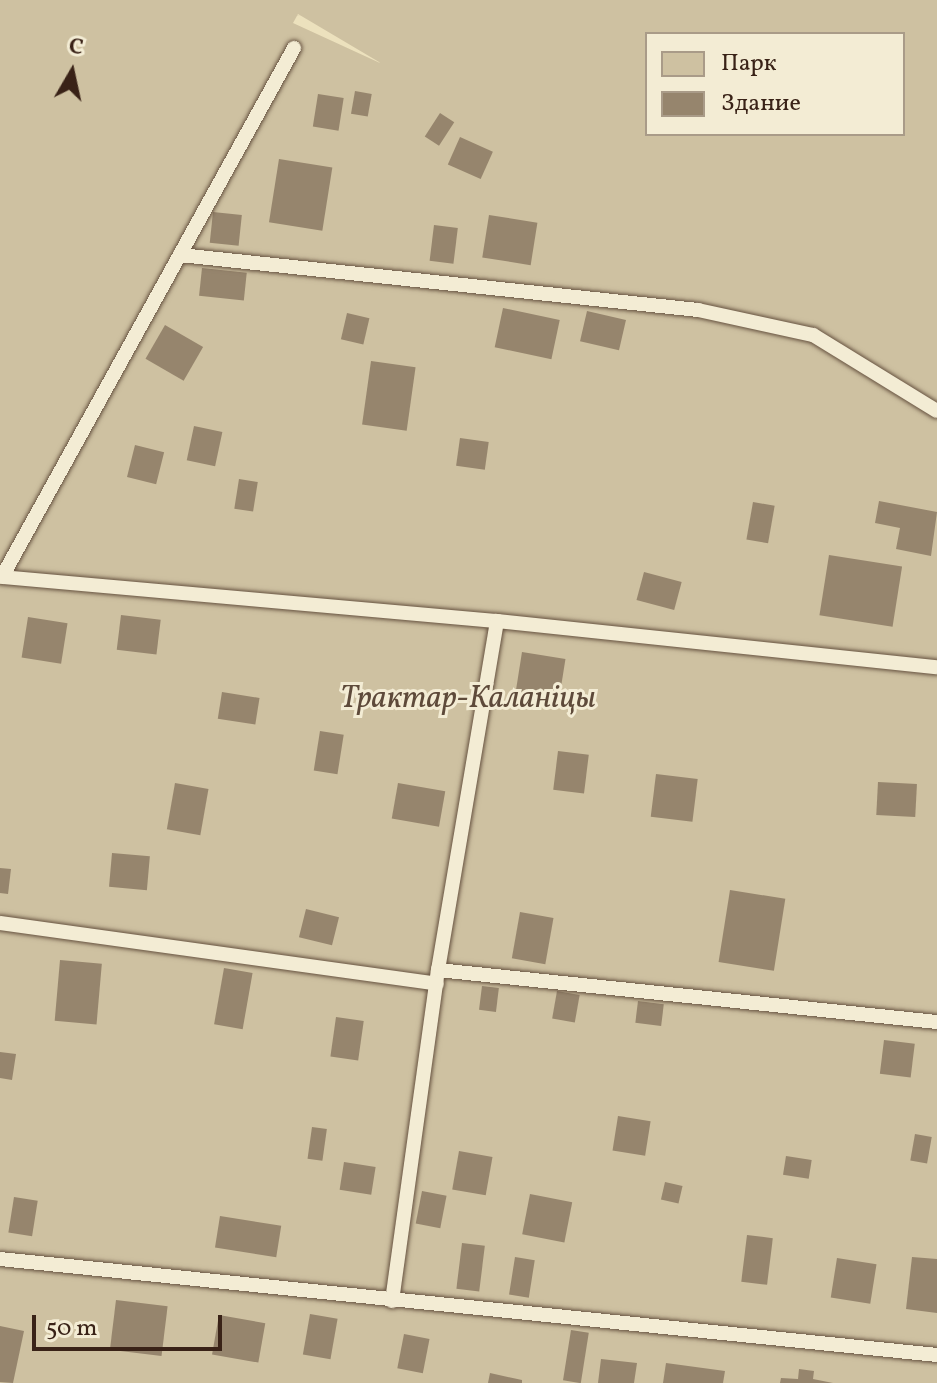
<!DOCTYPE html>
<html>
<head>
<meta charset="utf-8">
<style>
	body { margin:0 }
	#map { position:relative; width:937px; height:1383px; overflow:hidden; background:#ece1bd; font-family:Vollkorn,serif }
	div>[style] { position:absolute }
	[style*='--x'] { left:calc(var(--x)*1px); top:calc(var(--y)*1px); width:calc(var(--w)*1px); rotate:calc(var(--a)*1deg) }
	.green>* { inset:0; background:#cec1a1 }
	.building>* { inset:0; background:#96856d; transform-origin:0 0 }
	.roads { filter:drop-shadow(0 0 2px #665240) drop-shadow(0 0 2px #665240) }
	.lane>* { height:14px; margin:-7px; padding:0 7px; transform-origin:7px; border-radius:7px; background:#f3ecd4 }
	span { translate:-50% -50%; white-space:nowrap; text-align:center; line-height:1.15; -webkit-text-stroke:6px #f3ecd4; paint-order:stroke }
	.park-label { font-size:32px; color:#5e4a3a; font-style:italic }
	.legend { position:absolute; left:645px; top:32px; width:260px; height:104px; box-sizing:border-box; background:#f3ecd4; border:2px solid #a99b88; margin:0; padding:10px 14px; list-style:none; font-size:24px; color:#392217 }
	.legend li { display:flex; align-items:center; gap:16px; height:40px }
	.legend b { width:40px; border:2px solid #a99b88 }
	.north { position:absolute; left:32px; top:32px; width:80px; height:80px; -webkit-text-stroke:6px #f3ecd4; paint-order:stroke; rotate:9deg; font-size:22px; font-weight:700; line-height:32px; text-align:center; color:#392217 }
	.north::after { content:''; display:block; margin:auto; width:28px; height:36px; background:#392217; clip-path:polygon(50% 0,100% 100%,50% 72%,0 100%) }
	.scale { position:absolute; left:32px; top:1315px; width:190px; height:36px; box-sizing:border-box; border:4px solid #392217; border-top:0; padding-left:10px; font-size:24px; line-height:28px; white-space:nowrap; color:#392217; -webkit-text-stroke:6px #f3ecd4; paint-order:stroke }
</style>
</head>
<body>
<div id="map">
	<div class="green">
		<div style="clip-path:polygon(evenodd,0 0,937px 0,937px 1383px,0 1383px,0 0,298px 14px,379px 62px,380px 63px,293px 23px,298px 14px,0 0,647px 34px,903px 34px,903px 134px,647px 134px,647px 34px)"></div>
	</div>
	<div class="building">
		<div style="left:355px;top:91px;width:17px;height:23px;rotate:10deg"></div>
		<div style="left:318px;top:94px;width:26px;height:33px;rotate:9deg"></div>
		<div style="left:440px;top:113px;width:17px;height:28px;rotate:33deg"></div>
		<div style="left:460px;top:137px;width:36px;height:30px;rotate:24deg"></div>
		<div style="left:279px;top:159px;width:54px;height:64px;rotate:9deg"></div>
		<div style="left:213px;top:212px;width:29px;height:31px;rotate:6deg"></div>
		<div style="left:489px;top:215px;width:49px;height:43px;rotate:9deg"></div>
		<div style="left:434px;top:225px;width:24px;height:36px;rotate:7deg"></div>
		<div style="left:202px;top:268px;width:45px;height:28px;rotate:6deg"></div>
		<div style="left:503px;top:308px;width:58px;height:40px;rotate:12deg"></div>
		<div style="left:587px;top:311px;width:40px;height:31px;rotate:13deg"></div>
		<div style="left:347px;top:313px;width:23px;height:27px;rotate:13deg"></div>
		<div style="left:165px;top:325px;width:44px;height:39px;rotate:30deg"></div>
		<div style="left:371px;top:361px;width:45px;height:64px;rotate:8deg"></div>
		<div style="left:194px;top:426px;width:29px;height:35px;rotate:12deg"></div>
		<div style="left:460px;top:438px;width:29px;height:28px;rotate:8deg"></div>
		<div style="left:135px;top:445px;width:30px;height:33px;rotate:14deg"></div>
		<div style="left:239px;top:479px;width:19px;height:30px;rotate:9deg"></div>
		<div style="clip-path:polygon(879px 501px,937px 512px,931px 556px,896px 549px,900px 528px,875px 523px)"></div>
		<div style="left:753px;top:502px;width:22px;height:38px;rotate:10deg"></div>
		<div style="left:829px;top:555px;width:74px;height:61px;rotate:9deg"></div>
		<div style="left:644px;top:572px;width:39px;height:29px;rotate:15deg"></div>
		<div style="left:121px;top:615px;width:40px;height:35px;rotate:7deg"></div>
		<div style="left:28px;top:617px;width:40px;height:41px;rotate:9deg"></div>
		<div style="left:522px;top:652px;width:44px;height:48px;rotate:9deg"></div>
		<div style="left:222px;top:692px;width:38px;height:27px;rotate:9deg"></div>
		<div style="left:320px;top:731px;width:24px;height:40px;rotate:9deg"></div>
		<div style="left:558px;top:751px;width:31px;height:39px;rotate:7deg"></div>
		<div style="left:656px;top:774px;width:42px;height:43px;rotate:7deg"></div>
		<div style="left:878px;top:782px;width:39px;height:33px;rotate:3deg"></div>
		<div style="left:175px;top:783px;width:34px;height:47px;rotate:10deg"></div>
		<div style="left:398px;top:783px;width:48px;height:36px;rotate:10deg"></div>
		<div style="left:112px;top:853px;width:38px;height:34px;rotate:5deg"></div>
		<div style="clip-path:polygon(0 868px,11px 869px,8px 894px,0 893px)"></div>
		<div style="left:730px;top:890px;width:56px;height:73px;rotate:9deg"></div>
		<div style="left:306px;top:909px;width:34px;height:29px;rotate:14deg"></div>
		<div style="left:520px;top:912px;width:34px;height:47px;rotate:10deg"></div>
		<div style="left:60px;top:960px;width:42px;height:61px;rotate:5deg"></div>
		<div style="left:224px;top:968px;width:29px;height:57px;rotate:10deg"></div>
		<div style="left:482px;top:986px;width:17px;height:24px;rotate:7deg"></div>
		<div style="left:557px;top:991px;width:23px;height:28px;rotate:10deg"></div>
		<div style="left:638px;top:1001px;width:26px;height:22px;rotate:7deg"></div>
		<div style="left:336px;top:1017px;width:28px;height:40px;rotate:8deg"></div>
		<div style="left:884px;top:1040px;width:31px;height:34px;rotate:7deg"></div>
		<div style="clip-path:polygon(0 1052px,16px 1054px,12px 1080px,0 1078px)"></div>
		<div style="left:618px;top:1116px;width:33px;height:35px;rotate:9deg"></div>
		<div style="left:312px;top:1127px;width:15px;height:32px;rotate:8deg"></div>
		<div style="left:915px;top:1134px;width:17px;height:27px;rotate:10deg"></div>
		<div style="left:459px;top:1151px;width:34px;height:39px;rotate:10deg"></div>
		<div style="left:786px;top:1156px;width:26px;height:19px;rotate:9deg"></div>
		<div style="left:344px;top:1162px;width:32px;height:28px;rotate:9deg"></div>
		<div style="left:665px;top:1182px;width:18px;height:18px;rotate:13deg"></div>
		<div style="left:422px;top:1191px;width:25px;height:33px;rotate:11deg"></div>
		<div style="left:530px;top:1194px;width:43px;height:41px;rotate:11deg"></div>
		<div style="left:14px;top:1197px;width:24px;height:36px;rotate:9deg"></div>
		<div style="left:220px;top:1216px;width:62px;height:32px;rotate:9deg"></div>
		<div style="left:747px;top:1235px;width:26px;height:47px;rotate:7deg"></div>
		<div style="left:462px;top:1243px;width:23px;height:46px;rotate:7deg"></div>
		<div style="left:515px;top:1257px;width:20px;height:38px;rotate:9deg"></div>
		<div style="clip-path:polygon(912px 1257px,937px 1259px,937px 1313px,906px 1309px)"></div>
		<div style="left:837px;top:1258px;width:40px;height:40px;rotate:9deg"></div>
		<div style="left:116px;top:1300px;width:52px;height:50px;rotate:7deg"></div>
		<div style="left:310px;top:1314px;width:28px;height:41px;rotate:10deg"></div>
		<div style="left:219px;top:1315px;width:47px;height:40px;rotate:10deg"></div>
		<div style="clip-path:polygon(0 1326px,24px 1331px,13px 1383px,0 1382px)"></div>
		<div style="left:571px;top:1330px;width:18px;height:51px;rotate:9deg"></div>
		<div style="left:404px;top:1334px;width:26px;height:35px;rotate:11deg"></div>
		<div style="clip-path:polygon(601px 1359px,637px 1363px,634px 1383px,598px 1383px)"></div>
		<div style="clip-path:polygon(666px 1363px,725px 1371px,723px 1383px,663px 1383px)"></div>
		<div style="clip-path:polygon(799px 1369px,814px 1371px,813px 1379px,833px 1383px,780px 1383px,781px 1378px,798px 1379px)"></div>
		<div style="clip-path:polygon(490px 1373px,522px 1380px,522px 1383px,488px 1383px)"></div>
	</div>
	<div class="roads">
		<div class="lane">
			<div style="--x:294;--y:48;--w:604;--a:118.9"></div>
			<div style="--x:2;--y:577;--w:497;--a:5.1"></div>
			<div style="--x:497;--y:621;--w:442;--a:6"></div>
			<div style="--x:180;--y:255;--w:521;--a:6.06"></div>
			<div style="--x:698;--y:310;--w:118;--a:12.3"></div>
			<div style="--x:813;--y:335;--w:145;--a:31.5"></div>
			<div style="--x:0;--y:923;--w:441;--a:7.9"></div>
			<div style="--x:438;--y:970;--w:502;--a:5.95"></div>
			<div style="--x:0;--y:1259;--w:942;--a:5.85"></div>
			<div style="--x:392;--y:1301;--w:334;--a:-82.1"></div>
			<div style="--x:438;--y:970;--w:354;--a:-80.4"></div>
		</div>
	</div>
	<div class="park-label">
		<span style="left:468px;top:699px">Трактар-Каланіцы</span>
	</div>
	<ul class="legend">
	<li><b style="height:22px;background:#cec1a1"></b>Парк</li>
	<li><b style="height:22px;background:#96856d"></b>Здание</li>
	</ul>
	<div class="north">С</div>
	<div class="scale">50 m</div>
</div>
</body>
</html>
